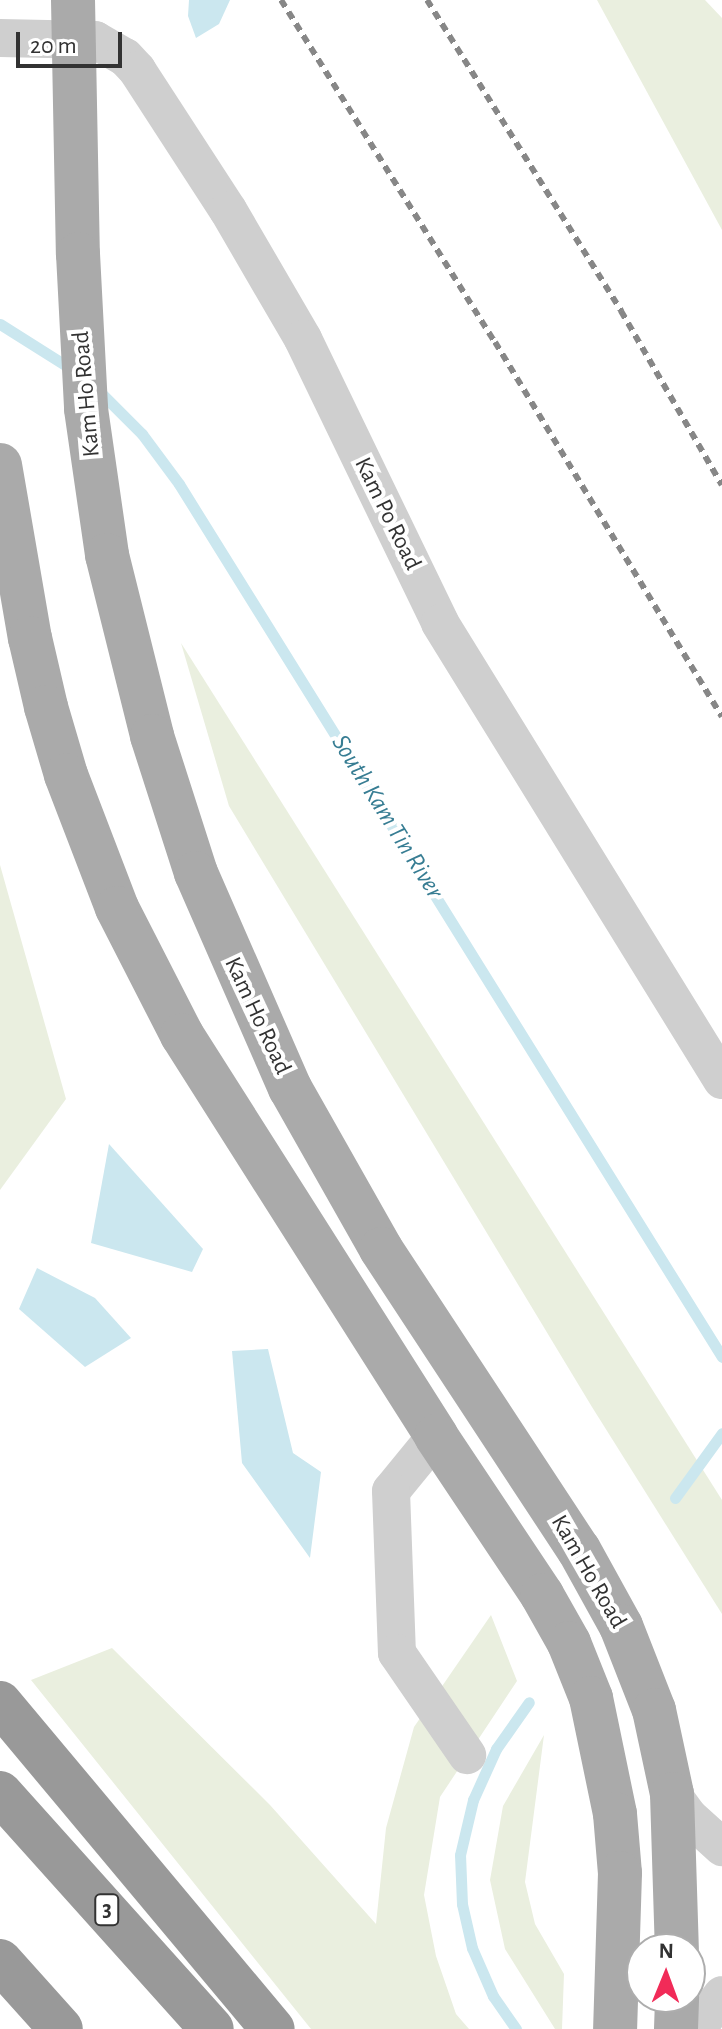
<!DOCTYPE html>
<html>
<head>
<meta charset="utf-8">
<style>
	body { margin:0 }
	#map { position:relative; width:722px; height:2029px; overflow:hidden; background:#fff; font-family:"Alegreya Sans",sans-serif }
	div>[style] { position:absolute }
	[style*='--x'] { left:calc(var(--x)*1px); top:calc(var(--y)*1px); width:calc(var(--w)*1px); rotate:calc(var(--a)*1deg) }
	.green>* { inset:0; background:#eaefdf }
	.water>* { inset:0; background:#cbe7ef }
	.stream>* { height:11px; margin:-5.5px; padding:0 5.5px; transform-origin:5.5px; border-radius:5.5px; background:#cbe7ef }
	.minor>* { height:38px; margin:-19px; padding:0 19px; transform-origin:19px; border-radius:19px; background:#cfcfcf }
	.major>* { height:44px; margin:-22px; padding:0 22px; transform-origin:22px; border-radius:22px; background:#aaa }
	.highway>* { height:44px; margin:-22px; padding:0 22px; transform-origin:22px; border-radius:22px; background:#999 }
	.rail>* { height:6px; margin-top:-3px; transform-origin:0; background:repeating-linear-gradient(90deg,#878787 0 8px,transparent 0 14px) }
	span { translate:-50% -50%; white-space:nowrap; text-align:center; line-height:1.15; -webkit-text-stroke:8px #fff; paint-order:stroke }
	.shield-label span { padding:2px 6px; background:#fff; border:2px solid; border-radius:6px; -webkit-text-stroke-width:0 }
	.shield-label { font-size:22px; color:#323232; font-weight:700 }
	.street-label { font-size:24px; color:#323232 }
	.water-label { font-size:26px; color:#377d93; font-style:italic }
	.north { position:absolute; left:626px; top:1933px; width:80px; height:80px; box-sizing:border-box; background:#fff; border:2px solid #adadad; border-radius:50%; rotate:1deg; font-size:22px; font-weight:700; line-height:32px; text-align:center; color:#323232 }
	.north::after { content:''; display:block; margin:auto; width:28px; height:36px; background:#f12b58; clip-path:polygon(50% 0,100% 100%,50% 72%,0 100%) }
	.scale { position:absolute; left:16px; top:32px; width:106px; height:36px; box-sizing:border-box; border:4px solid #323232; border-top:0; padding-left:10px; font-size:24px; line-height:28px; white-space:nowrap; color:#323232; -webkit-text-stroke:6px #fff; paint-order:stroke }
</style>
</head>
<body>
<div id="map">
	<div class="green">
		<div style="clip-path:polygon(597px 0,705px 0,722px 18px,722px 230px)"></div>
		<div style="clip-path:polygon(181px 643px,722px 1500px,722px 1614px,592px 1407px,229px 806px)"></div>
		<div style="clip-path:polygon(0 865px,66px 1099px,0 1190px)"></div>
		<div style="clip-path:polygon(491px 1615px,517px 1681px,440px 1797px,424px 1895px,436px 1956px,456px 2014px,469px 2029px,311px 2029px,31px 1680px,112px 1648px,270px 1805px,376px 1924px,386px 1828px,414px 1727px)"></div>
		<div style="clip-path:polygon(544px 1735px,525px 1882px,535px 1924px,564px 1974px,562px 2029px,555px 2029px,505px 1949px,490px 1880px,503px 1806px)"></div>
	</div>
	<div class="water">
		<div style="clip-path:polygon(189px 0,230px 0,219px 24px,196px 38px,188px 16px)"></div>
		<div style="clip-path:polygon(109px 1144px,203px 1249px,192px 1272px,91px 1243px)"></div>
		<div style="clip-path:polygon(37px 1268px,95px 1298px,131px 1338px,85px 1367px,19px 1309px)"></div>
		<div style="clip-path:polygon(268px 1349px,293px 1453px,321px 1472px,310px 1558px,242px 1463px,232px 1351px)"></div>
	</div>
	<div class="stream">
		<div style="--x:0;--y:324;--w:86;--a:32.2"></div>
		<div style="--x:99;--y:391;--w:61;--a:45"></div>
		<div style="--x:142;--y:434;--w:62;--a:53.5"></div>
		<div style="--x:179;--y:484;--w:1028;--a:58.12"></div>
		<div style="--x:675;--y:1498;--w:80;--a:-54.1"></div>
		<div style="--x:516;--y:2029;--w:40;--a:-124.9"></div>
		<div style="--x:493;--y:1996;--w:52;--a:-113.6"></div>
		<div style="--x:472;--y:1948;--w:45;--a:-102.8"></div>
		<div style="--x:462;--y:1904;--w:49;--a:-92.3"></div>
		<div style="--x:460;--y:1855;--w:57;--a:-76.7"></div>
		<div style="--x:473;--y:1800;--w:56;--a:-65.7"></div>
		<div style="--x:496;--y:1749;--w:57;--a:-54.9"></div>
	</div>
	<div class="minor">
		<div style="--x:0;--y:38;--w:95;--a:1.2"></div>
		<div style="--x:95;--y:40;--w:34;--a:30"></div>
		<div style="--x:125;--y:57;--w:18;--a:47"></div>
		<div style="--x:137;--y:70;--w:167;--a:57"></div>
		<div style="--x:228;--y:210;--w:149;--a:59.8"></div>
		<div style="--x:303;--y:339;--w:315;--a:64.2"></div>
		<div style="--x:440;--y:623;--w:537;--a:58.32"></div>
		<div style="--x:436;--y:1436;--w:71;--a:129.3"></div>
		<div style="--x:391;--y:1491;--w:162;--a:87.9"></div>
		<div style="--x:397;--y:1653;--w:124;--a:55.5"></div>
		<div style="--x:672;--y:1794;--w:29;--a:54"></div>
		<div style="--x:689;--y:1817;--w:45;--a:42.3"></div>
		<div style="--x:697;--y:2029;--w:42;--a:-53.7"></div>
	</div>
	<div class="major">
		<div style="--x:73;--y:0;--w:254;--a:88.9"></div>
		<div style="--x:78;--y:254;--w:155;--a:87"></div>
		<div style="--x:86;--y:409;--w:148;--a:81.8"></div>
		<div style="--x:107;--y:555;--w:187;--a:76"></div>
		<div style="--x:152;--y:736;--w:144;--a:72.2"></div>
		<div style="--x:196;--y:873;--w:235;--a:66.4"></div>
		<div style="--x:290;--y:1088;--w:185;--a:60.5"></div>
		<div style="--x:381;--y:1249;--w:360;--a:56.7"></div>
		<div style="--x:579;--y:1550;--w:87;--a:61.1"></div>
		<div style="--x:621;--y:1626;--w:90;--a:68.6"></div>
		<div style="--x:654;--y:1710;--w:86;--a:77.9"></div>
		<div style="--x:672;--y:1794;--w:155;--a:88.2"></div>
		<div style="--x:0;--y:465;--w:176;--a:80.2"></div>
		<div style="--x:30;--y:638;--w:71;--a:76.9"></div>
		<div style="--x:46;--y:707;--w:71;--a:73.6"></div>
		<div style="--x:66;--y:775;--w:142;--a:69"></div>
		<div style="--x:117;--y:908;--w:143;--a:62.9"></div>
		<div style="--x:182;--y:1035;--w:475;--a:57.6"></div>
		<div style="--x:436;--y:1436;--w:191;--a:56.3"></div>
		<div style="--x:542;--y:1595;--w:55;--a:60.6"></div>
		<div style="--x:569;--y:1643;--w:59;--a:68.2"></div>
		<div style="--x:591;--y:1698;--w:118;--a:78.3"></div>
		<div style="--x:615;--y:1814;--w:59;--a:85.2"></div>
		<div style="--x:620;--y:1873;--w:156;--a:91.8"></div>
		<div style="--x:676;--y:2029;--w:32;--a:-88"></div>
	</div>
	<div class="highway">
		<div style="--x:0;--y:1703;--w:425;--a:50.1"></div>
		<div style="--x:0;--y:1793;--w:317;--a:48.1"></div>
		<div style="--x:0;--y:1961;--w:91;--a:48.1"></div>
	</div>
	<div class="rail">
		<div style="--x:281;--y:0;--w:403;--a:58"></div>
		<div style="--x:495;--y:342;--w:438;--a:58.8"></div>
		<div style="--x:427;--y:0;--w:367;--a:58"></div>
		<div style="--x:621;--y:311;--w:201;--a:59.9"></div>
	</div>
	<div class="shield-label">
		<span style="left:107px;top:1910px">3</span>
	</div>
	<div class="street-label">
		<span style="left:87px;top:394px;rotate:-95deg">Kam Ho Road</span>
		<span style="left:387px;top:514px;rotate:64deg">Kam Po Road</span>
		<span style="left:257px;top:1016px;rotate:65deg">Kam Ho Road</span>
		<span style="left:588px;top:1572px;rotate:60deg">Kam Ho Road</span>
	</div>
	<div class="water-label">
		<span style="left:387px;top:817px;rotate:58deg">South Kam Tin River</span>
	</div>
	<div class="north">N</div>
	<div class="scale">20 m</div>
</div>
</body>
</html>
